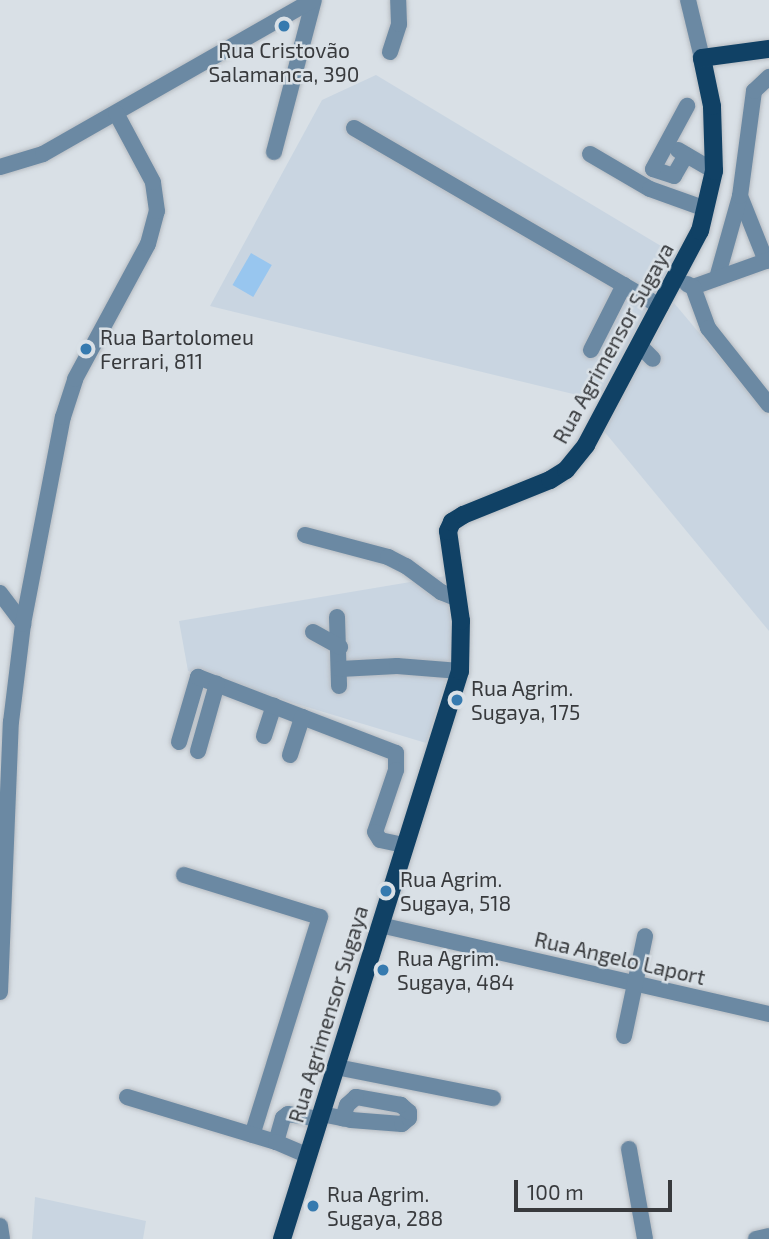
<!DOCTYPE html>
<html>
<head>
<meta charset="utf-8">
<style>
	body { margin:0 }
	#map { position:relative; width:769px; height:1239px; overflow:hidden; background:#d9e0e6; font-family:"Exo 2",sans-serif }
	div>[style] { position:absolute }
	[style*='--x'] { left:calc(var(--x)*1px); top:calc(var(--y)*1px); width:calc(var(--w)*1px); rotate:calc(var(--a)*1deg) }
	.built>* { inset:0; background:#c9d5e1 }
	.green>* { inset:0; background:#98c6ef; transform-origin:0 0 }
	.roads { filter:drop-shadow(0 0 2px #b6bbc1) drop-shadow(0 0 2px #b6bbc1) }
	.minor>* { height:16px; margin:-8px; padding:0 8px; transform-origin:8px; border-radius:8px; background:#6b89a3 }
	.major>* { height:18px; margin:-9px; padding:0 9px; transform-origin:9px; border-radius:9px; background:#104165 }
	.dots>* { width:19px; height:19px; translate:-50% -50%; box-sizing:border-box; border:4px solid #d9e0e6; border-radius:50% }
	span { translate:-50% -50%; white-space:nowrap; text-align:center; line-height:1.15; -webkit-text-stroke:5px #d9e0e6; paint-order:stroke }
	.poi-label { font-size:21px; color:#383a3d }
	.left { translate:0 -50%; text-align:left }
	.street-label { font-size:21px; color:#383a3d }
	.scale { position:absolute; left:514px; top:1180px; width:158px; height:32px; box-sizing:border-box; border:4px solid #383a3d; border-top:0; padding-left:9px; font-size:21px; line-height:24px; white-space:nowrap; color:#383a3d; -webkit-text-stroke:5px #d9e0e6; paint-order:stroke }
</style>
</head>
<body>
<div id="map">
	<div class="built">
		<div style="clip-path:polygon(376px 75px,676px 255px,598px 400px,210px 306px,322px 100px)"></div>
		<div style="clip-path:polygon(674px 303px,769px 416px,769px 631px,603px 430px)"></div>
		<div style="clip-path:polygon(446px 576px,454px 656px,426px 743px,188px 671px,179px 621px)"></div>
		<div style="clip-path:polygon(35px 1197px,146px 1221px,143px 1239px,32px 1239px)"></div>
	</div>
	<div class="green">
		<div style="left:251px;top:253px;width:24px;height:37px;rotate:30deg"></div>
	</div>
	<div class="roads">
		<div class="minor">
			<div style="--x:688;--y:0;--w:60;--a:76.4"></div>
			<div style="--x:390;--y:52;--w:29;--a:-72"></div>
			<div style="--x:399;--y:24;--w:24;--a:-92"></div>
			<div style="--x:354;--y:128;--w:355;--a:30.2"></div>
			<div style="--x:678;--y:150;--w:42;--a:30.3"></div>
			<div style="--x:274;--y:152;--w:157;--a:-75.3"></div>
			<div style="--x:590;--y:154;--w:69;--a:30.3"></div>
			<div style="--x:650;--y:189;--w:59;--a:19.7"></div>
			<div style="--x:686;--y:155;--w:24;--a:120"></div>
			<div style="--x:674;--y:176;--w:22;--a:-162"></div>
			<div style="--x:653;--y:169;--w:72;--a:-61.6"></div>
			<div style="--x:0;--y:167;--w:45;--a:-16.8"></div>
			<div style="--x:43;--y:154;--w:311;--a:-29.7"></div>
			<div style="--x:740;--y:196;--w:70;--a:68.2"></div>
			<div style="--x:717;--y:278;--w:85;--a:-74.3"></div>
			<div style="--x:740;--y:196;--w:106;--a:-82.4"></div>
			<div style="--x:754;--y:91;--w:21;--a:-43"></div>
			<div style="--x:687;--y:284;--w:7;--a:27"></div>
			<div style="--x:693;--y:287;--w:81;--a:-19.6"></div>
			<div style="--x:693;--y:287;--w:44;--a:69.9"></div>
			<div style="--x:708;--y:328;--w:98;--a:51.6"></div>
			<div style="--x:640;--y:346;--w:18;--a:45"></div>
			<div style="--x:591;--y:350;--w:73;--a:-63.1"></div>
			<div style="--x:305;--y:535;--w:86;--a:14.8"></div>
			<div style="--x:388;--y:557;--w:20;--a:27"></div>
			<div style="--x:406;--y:566;--w:44;--a:36.6"></div>
			<div style="--x:441;--y:592;--w:18;--a:22"></div>
			<div style="--x:0;--y:593;--w:39;--a:53"></div>
			<div style="--x:337;--y:617;--w:69;--a:88.3"></div>
			<div style="--x:313;--y:632;--w:31;--a:29"></div>
			<div style="--x:340;--y:669;--w:57;--a:-3"></div>
			<div style="--x:397;--y:666;--w:63;--a:4.5"></div>
			<div style="--x:264;--y:736;--w:32;--a:-72"></div>
			<div style="--x:179;--y:742;--w:68;--a:-73.7"></div>
			<div style="--x:198;--y:677;--w:212;--a:21"></div>
			<div style="--x:396;--y:753;--w:17;--a:90"></div>
			<div style="--x:396;--y:770;--w:65;--a:108.7"></div>
			<div style="--x:375;--y:832;--w:9;--a:58"></div>
			<div style="--x:380;--y:840;--w:24;--a:12"></div>
			<div style="--x:198;--y:751;--w:70;--a:-74.2"></div>
			<div style="--x:290;--y:755;--w:40;--a:-72"></div>
			<div style="--x:184;--y:875;--w:142;--a:17.2"></div>
			<div style="--x:320;--y:917;--w:228;--a:107.3"></div>
			<div style="--x:380;--y:925;--w:399;--a:12.9"></div>
			<div style="--x:0;--y:992;--w:270;--a:-87.7"></div>
			<div style="--x:11;--y:722;--w:99;--a:-83"></div>
			<div style="--x:23;--y:624;--w:211;--a:-79.1"></div>
			<div style="--x:63;--y:417;--w:40;--a:-72"></div>
			<div style="--x:75;--y:379;--w:153;--a:-61.6"></div>
			<div style="--x:148;--y:244;--w:34;--a:-75"></div>
			<div style="--x:157;--y:211;--w:29;--a:-98"></div>
			<div style="--x:153;--y:182;--w:78;--a:-118.2"></div>
			<div style="--x:624;--y:1036;--w:102;--a:-78.1"></div>
			<div style="--x:336;--y:1067;--w:160;--a:11.2"></div>
			<div style="--x:127;--y:1097;--w:156;--a:16.8"></div>
			<div style="--x:276;--y:1142;--w:25;--a:-74"></div>
			<div style="--x:283;--y:1118;--w:6;--a:-39"></div>
			<div style="--x:288;--y:1114;--w:31;--a:9"></div>
			<div style="--x:321;--y:1114;--w:31;--a:11"></div>
			<div style="--x:351;--y:1120;--w:51;--a:4.5"></div>
			<div style="--x:402;--y:1124;--w:9;--a:-41"></div>
			<div style="--x:409;--y:1118;--w:6;--a:-90"></div>
			<div style="--x:409;--y:1112;--w:11;--a:-139"></div>
			<div style="--x:401;--y:1105;--w:46;--a:-169.9"></div>
			<div style="--x:356;--y:1097;--w:12;--a:138"></div>
			<div style="--x:347;--y:1105;--w:14;--a:107"></div>
			<div style="--x:276;--y:1142;--w:34;--a:23"></div>
			<div style="--x:629;--y:1149;--w:91;--a:79.9"></div>
			<div style="--x:0;--y:1226;--w:13;--a:81"></div>
			<div style="--x:756;--y:1239;--w:13;--a:-13"></div>
		</div>
		<div class="major">
			<div style="--x:282;--y:1239;--w:595;--a:-72.6"></div>
			<div style="--x:460;--y:671;--w:50;--a:-88.9"></div>
			<div style="--x:461;--y:621;--w:91;--a:-98.2"></div>
			<div style="--x:448;--y:531;--w:10;--a:-66"></div>
			<div style="--x:452;--y:522;--w:13;--a:-32"></div>
			<div style="--x:463;--y:515;--w:94;--a:-21.9"></div>
			<div style="--x:550;--y:480;--w:19;--a:-32"></div>
			<div style="--x:566;--y:470;--w:32;--a:-51"></div>
			<div style="--x:586;--y:445;--w:242;--a:-62"></div>
			<div style="--x:700;--y:231;--w:62;--a:-76.9"></div>
			<div style="--x:714;--y:171;--w:65;--a:-91.8"></div>
			<div style="--x:712;--y:106;--w:49;--a:-101.8"></div>
			<div style="--x:702;--y:58;--w:68;--a:-7.7"></div>
		</div>
	</div>
	<div class="dots">
		<div style="left:284px;top:26px;background:#367aaf"></div>
		<div style="left:86px;top:349px;background:#367aaf"></div>
		<div style="left:457px;top:700px;background:#367aaf"></div>
		<div style="left:386px;top:891px;background:#367aaf"></div>
		<div style="left:383px;top:970px;background:#367aaf"></div>
		<div style="left:313px;top:1206px;background:#367aaf"></div>
	</div>
	<div class="poi-label">
		<span style="left:284px;top:62px">Rua Cristovão<br>Salamanca, 390</span>
		<span class="left" style="left:100px;top:349px">Rua Bartolomeu<br>Ferrari, 811</span>
		<span class="left" style="left:471px;top:700px">Rua Agrim.<br>Sugaya, 175</span>
		<span class="left" style="left:400px;top:891px">Rua Agrim.<br>Sugaya, 518</span>
		<span class="left" style="left:397px;top:970px">Rua Agrim.<br>Sugaya, 484</span>
		<span class="left" style="left:327px;top:1206px">Rua Agrim.<br>Sugaya, 288</span>
	</div>
	<div class="street-label">
		<span style="left:613px;top:343px;rotate:-61deg">Rua Agrimensor Sugaya</span>
		<span style="left:620px;top:958px;rotate:13deg">Rua Angelo Laport</span>
		<span style="left:328px;top:1014px;rotate:-73deg">Rua Agrimensor Sugaya</span>
	</div>
	<div class="scale">100 m</div>
</div>
</body>
</html>
